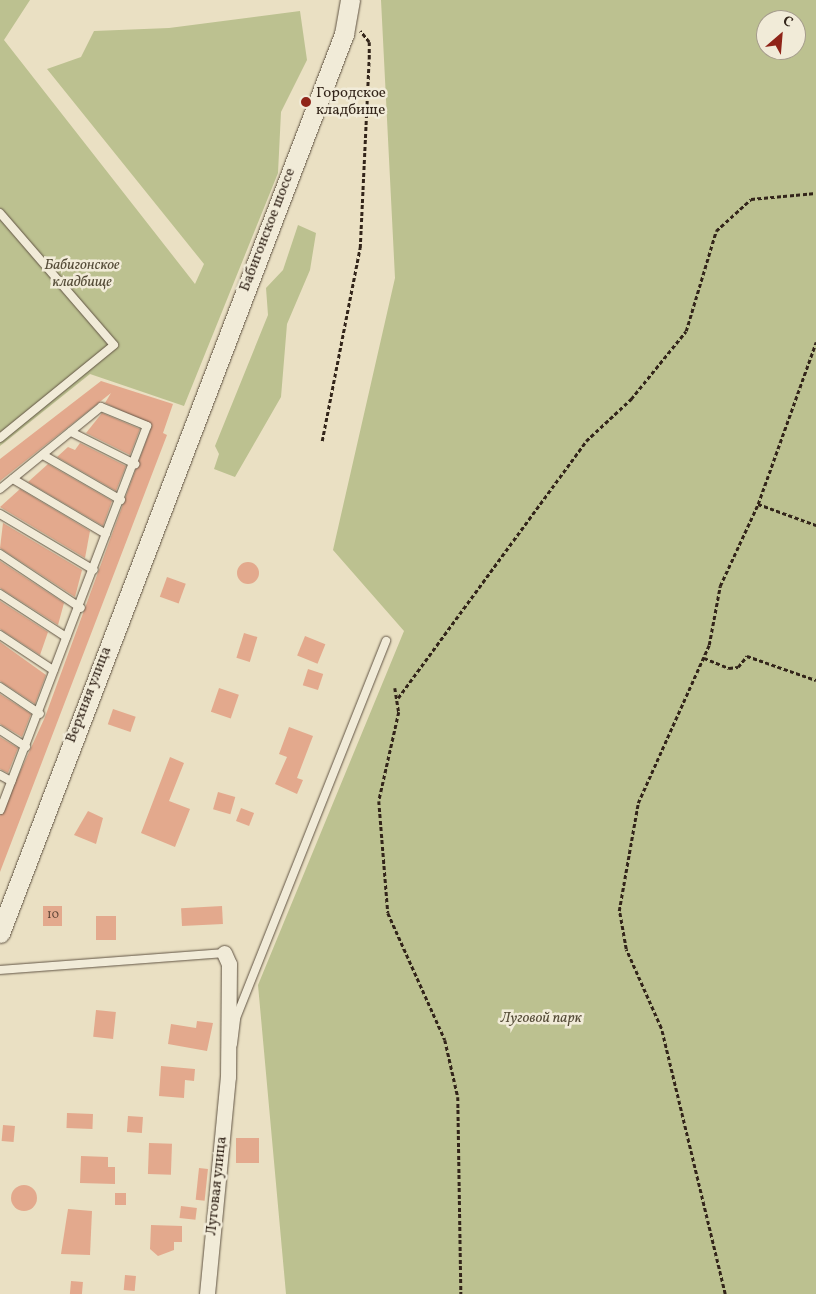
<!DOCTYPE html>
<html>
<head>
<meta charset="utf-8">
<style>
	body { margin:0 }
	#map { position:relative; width:816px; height:1294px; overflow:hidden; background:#eae0c3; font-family:Vollkorn,serif }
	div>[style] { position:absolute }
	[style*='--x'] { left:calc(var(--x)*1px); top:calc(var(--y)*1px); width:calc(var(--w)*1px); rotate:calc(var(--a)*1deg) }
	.green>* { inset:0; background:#bcc190 }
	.building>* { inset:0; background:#e3a98d; transform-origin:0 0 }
	.round { border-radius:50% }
	.path>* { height:2.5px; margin-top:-1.25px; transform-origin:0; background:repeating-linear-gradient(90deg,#33251a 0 4px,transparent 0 6.5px) }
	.roads { filter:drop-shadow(0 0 1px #615444) drop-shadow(0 0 1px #615444) }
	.service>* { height:8px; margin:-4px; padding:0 4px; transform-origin:4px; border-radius:4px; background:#f1ebd8 }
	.minor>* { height:15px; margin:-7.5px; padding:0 7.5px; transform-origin:7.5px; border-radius:7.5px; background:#f1ebd8 }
	.tertiary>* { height:19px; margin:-9.5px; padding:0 9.5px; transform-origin:9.5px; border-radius:9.5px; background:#f1ebd8 }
	.dots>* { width:14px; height:14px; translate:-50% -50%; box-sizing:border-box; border:2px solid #f1ebd8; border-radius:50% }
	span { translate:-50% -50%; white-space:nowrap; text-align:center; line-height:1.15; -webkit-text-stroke:5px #f1ebd8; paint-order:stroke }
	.number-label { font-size:12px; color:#5f4637 }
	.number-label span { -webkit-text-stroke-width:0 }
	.poi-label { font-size:15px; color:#33251a }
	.left { translate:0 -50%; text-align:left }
	.street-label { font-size:15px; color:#33251a }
	.park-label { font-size:15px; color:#554c38; font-style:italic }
	.north { position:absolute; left:756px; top:10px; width:50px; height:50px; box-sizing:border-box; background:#f1ebd8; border:1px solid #a59c8c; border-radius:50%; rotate:27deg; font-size:14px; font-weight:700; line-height:20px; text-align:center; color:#33251a }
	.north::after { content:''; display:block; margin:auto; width:18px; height:22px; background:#8f2418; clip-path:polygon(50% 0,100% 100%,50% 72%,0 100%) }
</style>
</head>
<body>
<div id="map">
	<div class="green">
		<div style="clip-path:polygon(0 0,30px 0,4px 40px,195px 284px,204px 264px,47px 69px,81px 57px,94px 31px,169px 28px,300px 11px,307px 60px,281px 112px,278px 173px,184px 406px,90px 374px,0 446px)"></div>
		<div style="clip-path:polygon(evenodd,381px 0,816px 0,816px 1294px,286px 1294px,258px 985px,404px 631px,333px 550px,395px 278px,381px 0,766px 20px,796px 20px,796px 50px,766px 50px,766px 20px)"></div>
		<div style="clip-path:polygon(298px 225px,316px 233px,310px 270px,287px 324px,281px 397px,235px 477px,214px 469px,219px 454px,215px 446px,268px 315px,266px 288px,283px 270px)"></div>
	</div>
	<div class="building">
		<div style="clip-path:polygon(101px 381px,173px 404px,163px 433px,167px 435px,0 872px,0 816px,45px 717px,152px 425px,105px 403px,111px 393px,0 481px,0 459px)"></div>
		<div style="clip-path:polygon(102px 413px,140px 429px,130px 455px,86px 433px)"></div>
		<div style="clip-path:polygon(80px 443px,126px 466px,116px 491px,57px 457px,68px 447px,75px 450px)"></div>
		<div style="clip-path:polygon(48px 464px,112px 501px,103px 526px,28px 482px)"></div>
		<div style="clip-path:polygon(20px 489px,90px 531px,85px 558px,0 507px)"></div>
		<div style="clip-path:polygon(3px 523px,82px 570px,75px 597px,0 548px)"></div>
		<div style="clip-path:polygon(0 561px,64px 603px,58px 625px,0 588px)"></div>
		<div class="round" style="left:237px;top:562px;width:22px;height:22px"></div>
		<div style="left:167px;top:577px;width:20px;height:21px;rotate:20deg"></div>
		<div style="clip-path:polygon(0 601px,48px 632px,40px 655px,0 629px)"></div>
		<div style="left:244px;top:633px;width:14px;height:26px;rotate:17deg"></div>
		<div style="left:305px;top:636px;width:22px;height:21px;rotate:22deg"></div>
		<div style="clip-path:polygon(0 642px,46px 675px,35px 704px,0 681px)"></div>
		<div style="left:308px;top:669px;width:16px;height:17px;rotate:18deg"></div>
		<div style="left:219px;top:688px;width:21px;height:25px;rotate:19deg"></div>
		<div style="clip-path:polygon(0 694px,31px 714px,22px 737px,0 724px)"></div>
		<div style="left:113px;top:709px;width:24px;height:16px;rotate:19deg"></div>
		<div style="clip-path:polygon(289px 727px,313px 736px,297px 778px,303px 780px,297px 794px,275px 784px,287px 757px,279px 754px)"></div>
		<div style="clip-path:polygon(0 737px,18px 748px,8px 773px,0 769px)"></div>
		<div style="clip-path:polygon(170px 757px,184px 763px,169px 801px,190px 809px,175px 847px,141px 833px)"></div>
		<div style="left:218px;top:792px;width:18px;height:18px;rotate:16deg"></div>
		<div style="left:241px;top:808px;width:14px;height:14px;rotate:21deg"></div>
		<div style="clip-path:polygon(88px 811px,103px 818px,96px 844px,74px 835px)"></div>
		<div style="left:43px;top:906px;width:19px;height:20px"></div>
		<div style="left:222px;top:906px;width:18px;height:41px;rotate:87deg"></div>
		<div style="left:96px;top:916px;width:20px;height:24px"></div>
		<div style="left:96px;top:1010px;width:20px;height:27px;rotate:6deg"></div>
		<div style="clip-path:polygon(197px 1021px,213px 1023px,207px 1051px,168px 1044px,171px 1024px,196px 1028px)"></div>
		<div style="clip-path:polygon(161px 1066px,195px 1069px,194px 1081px,185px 1080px,184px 1098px,159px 1096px)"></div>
		<div style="left:67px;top:1113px;width:26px;height:15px;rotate:2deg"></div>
		<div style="left:128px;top:1116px;width:15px;height:16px;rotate:4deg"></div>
		<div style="left:3px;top:1125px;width:12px;height:16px;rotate:5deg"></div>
		<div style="left:236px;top:1138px;width:23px;height:25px"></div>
		<div style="left:149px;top:1143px;width:23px;height:31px;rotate:2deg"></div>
		<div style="clip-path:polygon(81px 1156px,108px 1157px,108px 1167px,115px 1167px,115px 1184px,80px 1183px)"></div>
		<div style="left:199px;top:1168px;width:9px;height:32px;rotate:6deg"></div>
		<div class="round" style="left:11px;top:1185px;width:26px;height:26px"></div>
		<div style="left:115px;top:1193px;width:11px;height:12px"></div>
		<div style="left:181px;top:1206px;width:16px;height:12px;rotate:7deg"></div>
		<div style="clip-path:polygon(68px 1209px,92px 1211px,90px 1255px,61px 1254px)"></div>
		<div style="clip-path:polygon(151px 1225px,182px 1226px,182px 1242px,174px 1242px,174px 1250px,158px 1256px,150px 1249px)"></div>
		<div style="left:125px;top:1275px;width:11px;height:15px;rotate:5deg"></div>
		<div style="left:71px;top:1281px;width:12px;height:13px;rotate:5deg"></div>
	</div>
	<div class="path">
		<div style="--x:322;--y:441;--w:197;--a:-78.9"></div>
		<div style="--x:360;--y:248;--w:189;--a:-87.3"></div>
		<div style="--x:369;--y:59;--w:17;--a:-90"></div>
		<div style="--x:369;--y:42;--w:14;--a:-129"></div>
		<div style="--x:758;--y:504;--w:172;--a:-70.3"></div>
		<div style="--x:704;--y:658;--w:27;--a:22"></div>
		<div style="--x:729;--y:668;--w:9;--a:-6"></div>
		<div style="--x:738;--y:667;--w:14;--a:-51"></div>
		<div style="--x:747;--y:656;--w:73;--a:19.2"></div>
		<div style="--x:395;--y:688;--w:24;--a:81"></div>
		<div style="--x:399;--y:712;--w:91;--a:102.7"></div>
		<div style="--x:379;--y:801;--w:112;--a:85.4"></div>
		<div style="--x:388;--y:913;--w:139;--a:65.8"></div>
		<div style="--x:445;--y:1040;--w:58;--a:77.2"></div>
		<div style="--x:458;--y:1097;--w:197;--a:89.1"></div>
		<div style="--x:398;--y:698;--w:318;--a:-53.8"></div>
		<div style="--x:586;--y:441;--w:62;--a:-43"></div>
		<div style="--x:631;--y:399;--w:87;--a:-51"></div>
		<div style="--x:686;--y:331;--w:104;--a:-73.3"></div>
		<div style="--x:716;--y:231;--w:47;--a:-42.4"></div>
		<div style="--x:751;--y:199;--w:65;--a:-5.3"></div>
		<div style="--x:725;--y:1294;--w:274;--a:-103.5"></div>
		<div style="--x:661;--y:1028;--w:86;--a:-113.9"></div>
		<div style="--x:626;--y:949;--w:39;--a:-100"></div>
		<div style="--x:619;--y:911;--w:110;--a:-80"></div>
		<div style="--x:638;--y:803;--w:173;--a:-65.8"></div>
		<div style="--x:709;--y:645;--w:60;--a:-79.4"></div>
		<div style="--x:720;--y:586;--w:90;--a:-65.1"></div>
		<div style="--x:758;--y:504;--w:62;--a:19.9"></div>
	</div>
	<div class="roads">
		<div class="service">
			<div style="--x:0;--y:213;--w:174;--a:49.2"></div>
			<div style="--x:114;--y:345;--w:147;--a:140.8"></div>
			<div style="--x:71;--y:432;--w:72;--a:26.6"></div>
			<div style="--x:43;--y:455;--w:90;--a:30"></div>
			<div style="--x:13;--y:479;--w:108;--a:30.6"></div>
			<div style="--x:0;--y:489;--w:130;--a:-39.1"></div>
			<div style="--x:101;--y:407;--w:50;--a:22.4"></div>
			<div style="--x:147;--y:426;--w:411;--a:110.9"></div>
			<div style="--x:0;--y:514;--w:109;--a:30.8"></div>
			<div style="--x:0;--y:554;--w:97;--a:33.7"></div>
			<div style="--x:0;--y:594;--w:79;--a:33.1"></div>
			<div style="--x:0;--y:635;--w:64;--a:33.4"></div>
			<div style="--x:0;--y:687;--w:48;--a:34"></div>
			<div style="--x:0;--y:730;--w:31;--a:33"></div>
			<div style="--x:0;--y:775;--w:13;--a:29"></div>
			<div style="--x:0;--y:970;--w:225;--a:-4.3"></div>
			<div style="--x:233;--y:1044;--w:26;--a:-83"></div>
			<div style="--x:236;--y:1018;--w:406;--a:-68.3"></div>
		</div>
		<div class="minor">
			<div style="--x:207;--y:1294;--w:218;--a:-84.5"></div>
			<div style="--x:228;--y:1077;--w:113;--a:-89.5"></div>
			<div style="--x:229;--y:964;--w:12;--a:-114"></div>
		</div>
		<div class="tertiary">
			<div style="--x:0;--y:933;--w:963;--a:-69.06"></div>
			<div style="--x:344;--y:34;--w:35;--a:-80"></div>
		</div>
	</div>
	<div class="dots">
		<div style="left:306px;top:102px;background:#8f2418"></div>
	</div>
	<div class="number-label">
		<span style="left:53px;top:916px">10</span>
	</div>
	<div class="poi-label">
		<span class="left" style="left:316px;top:102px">Городское<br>кладбище</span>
	</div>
	<div class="street-label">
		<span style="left:268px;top:230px;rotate:-69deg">Бабигонское шоссе</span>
		<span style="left:89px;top:695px;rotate:-69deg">Верхняя улица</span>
		<span style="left:217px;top:1186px;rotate:-84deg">Луговая улица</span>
	</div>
	<div class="park-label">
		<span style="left:82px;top:274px">Бабигонское<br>кладбище</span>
		<span style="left:541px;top:1019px">Луговой парк</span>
	</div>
	<div class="north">С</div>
</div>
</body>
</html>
